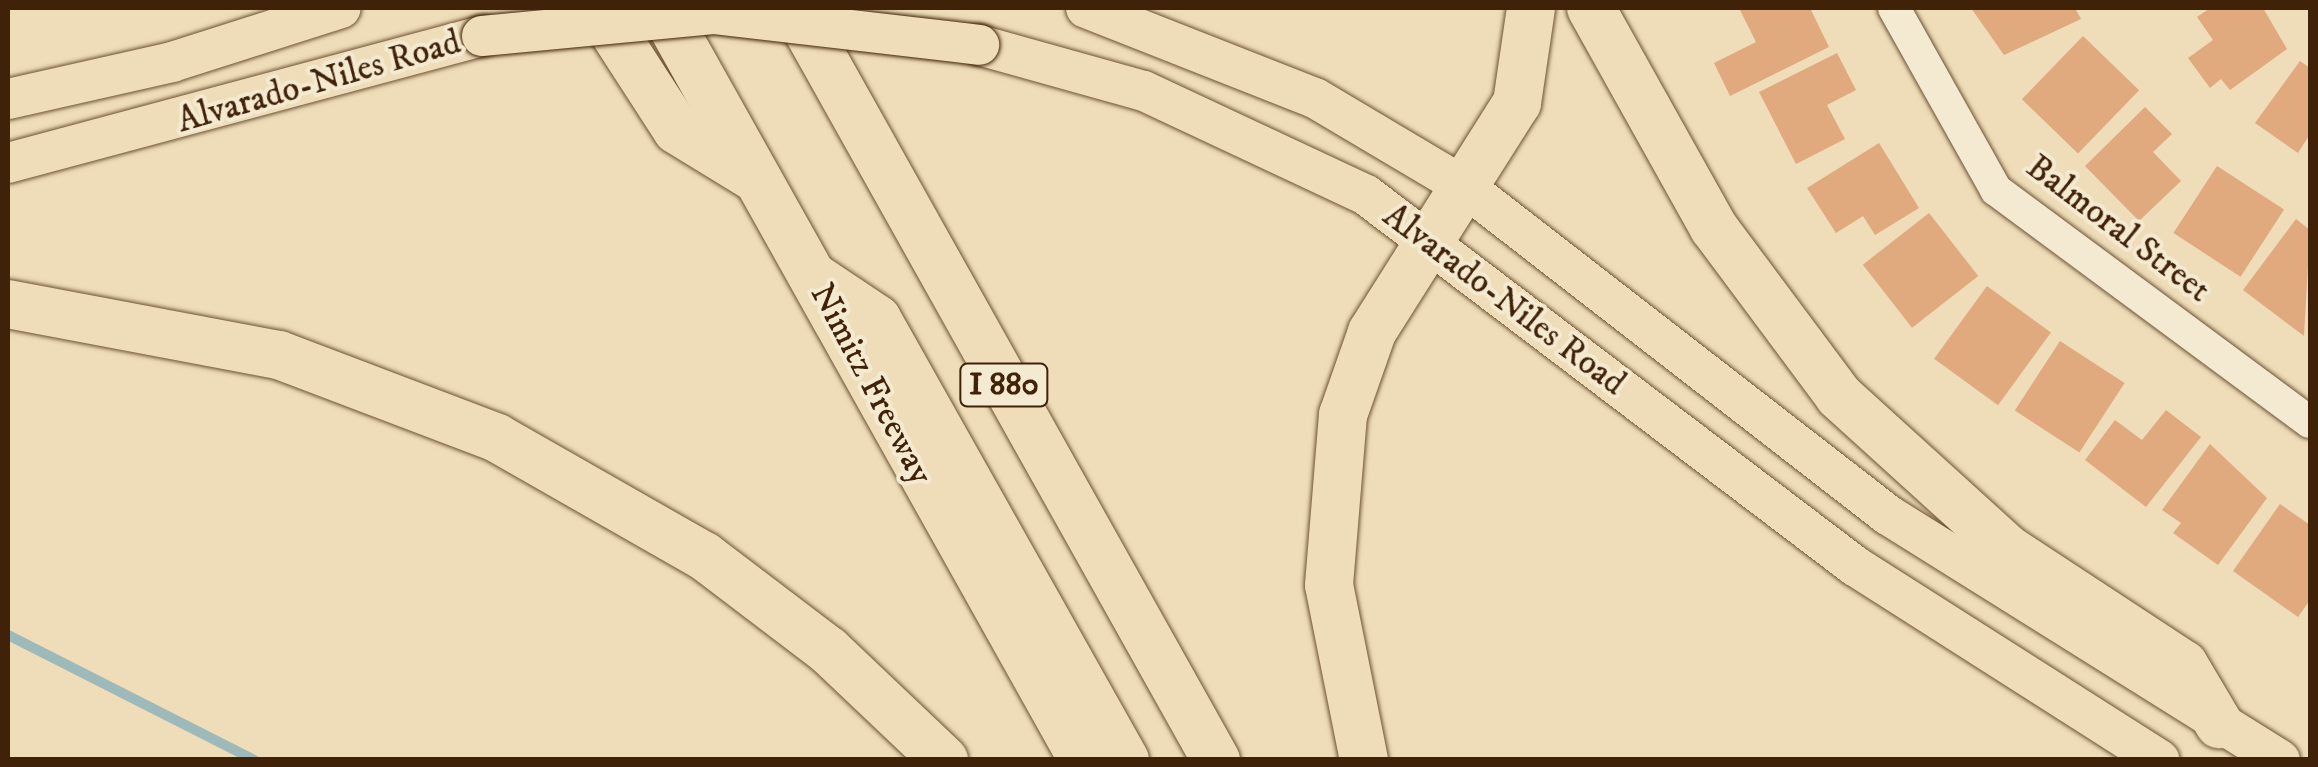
<!DOCTYPE html>
<html>
<head>
<meta charset="utf-8">
<style>
	body { margin:0 }
	#map { position:relative; width:2318px; height:767px; overflow:hidden; background:#eeddb8; font-family:"IM FELL DW Pica",serif }
	div>[style] { position:absolute }
	[style*='--x'] { left:calc(var(--x)*1px); top:calc(var(--y)*1px); width:calc(var(--w)*1px); rotate:calc(var(--a)*1deg) }
	.stream>* { height:10px; margin:-5px; padding:0 5px; transform-origin:5px; border-radius:5px; background:#9eb9b9 }
	.building>* { inset:0; background:#e0a97e; transform-origin:0 0 }
	.roads { filter:drop-shadow(0 0 2px #6c5134) drop-shadow(0 0 2px #6c5134) }
	.minor>* { height:32px; margin:-16px; padding:0 16px; transform-origin:16px; border-radius:16px; background:#f4e9d1 }
	.major>* { height:40px; margin:-20px; padding:0 20px; transform-origin:20px; border-radius:20px; background:#eeddb8 }
	.highway>* { height:48px; margin:-24px; padding:0 24px; transform-origin:24px; border-radius:24px; background:#eeddb8 }
	.bridges { filter:drop-shadow(0 0 2px #402208) drop-shadow(0 0 2px #402208) }
	.major-bridge>* { height:40px; margin:-20px; padding:0 20px; transform-origin:20px; border-radius:20px; background:#eeddb8 }
	span { translate:-50% -50%; white-space:nowrap; text-align:center; line-height:1.15; -webkit-text-stroke:8px #f4e9d1; paint-order:stroke }
	.shield-label span { padding:2px 8px; background:#f4e9d1; border:2px solid; border-radius:8px; -webkit-text-stroke-width:0 }
	.shield-label { font-size:32px; color:#402208; font-weight:700 }
	.street-label { font-size:35px; color:#402208 }
	.frame { position:absolute; inset:0; border:10px solid #402208; pointer-events:none }
</style>
</head>
<body>
<div id="map">
	<div class="stream">
		<div style="--x:8;--y:635;--w:276;--a:26.9"></div>
	</div>
	<div class="building">
		<div style="clip-path:polygon(1739px 8px,1810px 8px,1829px 47px,1730px 96px,1714px 63px,1756px 42px)"></div>
		<div style="clip-path:polygon(1971px 8px,2075px 8px,2081px 19px,2004px 55px)"></div>
		<div style="clip-path:polygon(2210px 8px,2263px 8px,2287px 49px,2230px 90px,2221px 79px,2210px 88px,2188px 58px,2213px 40px,2197px 17px)"></div>
		<div style="left:2083px;top:36px;width:78px;height:88px;rotate:44deg"></div>
		<div style="clip-path:polygon(1837px 53px,1856px 90px,1827px 105px,1845px 139px,1796px 164px,1759px 92px)"></div>
		<div style="clip-path:polygon(2300px 61px,2310px 68px,2310px 134px,2298px 153px,2255px 123px)"></div>
		<div style="clip-path:polygon(2145px 107px,2172px 134px,2153px 152px,2181px 181px,2139px 221px,2085px 166px)"></div>
		<div style="clip-path:polygon(1879px 143px,1919px 208px,1875px 235px,1863px 216px,1836px 233px,1807px 188px)"></div>
		<div style="left:2217px;top:166px;width:80px;height:80px;rotate:33deg"></div>
		<div style="left:1929px;top:213px;width:80px;height:84px;rotate:52deg"></div>
		<div style="clip-path:polygon(2296px 219px,2310px 230px,2304px 336px,2243px 290px)"></div>
		<div style="left:1987px;top:286px;width:79px;height:90px;rotate:36deg"></div>
		<div style="left:2060px;top:341px;width:77px;height:83px;rotate:33deg"></div>
		<div style="clip-path:polygon(2166px 410px,2201px 437px,2146px 507px,2085px 460px,2115px 420px,2142px 440px)"></div>
		<div style="clip-path:polygon(2210px 444px,2267px 498px,2218px 565px,2173px 533px,2181px 523px,2162px 510px)"></div>
		<div style="clip-path:polygon(2280px 504px,2310px 525px,2310px 600px,2298px 617px,2233px 571px)"></div>
	</div>
	<div class="roads">
		<div class="minor">
			<div style="--x:1894;--y:8;--w:209;--a:60.7"></div>
			<div style="--x:1996;--y:190;--w:390;--a:36.5"></div>
		</div>
		<div class="major">
			<div style="--x:1086;--y:8;--w:246;--a:21.5"></div>
			<div style="--x:1315;--y:98;--w:174;--a:30.7"></div>
			<div style="--x:1465;--y:187;--w:535;--a:37.79"></div>
			<div style="--x:1888;--y:515;--w:462;--a:32"></div>
			<div style="--x:979;--y:45;--w:171;--a:15.6"></div>
			<div style="--x:1144;--y:91;--w:245;--a:25.1"></div>
			<div style="--x:1366;--y:195;--w:614;--a:37.19"></div>
			<div style="--x:1855;--y:566;--w:361;--a:32.5"></div>
			<div style="--x:8;--y:99;--w:168;--a:-12.7"></div>
			<div style="--x:172;--y:62;--w:177;--a:-17.7"></div>
			<div style="--x:8;--y:163;--w:491;--a:-15"></div>
		</div>
		<div class="highway">
			<div style="--x:598;--y:8;--w:145;--a:57.1"></div>
			<div style="--x:677;--y:130;--w:90;--a:31.4"></div>
			<div style="--x:662;--y:8;--w:862;--a:60.76"></div>
			<div style="--x:795;--y:8;--w:862;--a:60.76"></div>
			<div style="--x:1591;--y:8;--w:252;--a:60.8"></div>
			<div style="--x:1714;--y:228;--w:209;--a:53.3"></div>
			<div style="--x:1839;--y:396;--w:229;--a:42.2"></div>
			<div style="--x:2009;--y:550;--w:209;--a:33.3"></div>
			<div style="--x:2184;--y:665;--w:69;--a:59.3"></div>
			<div style="--x:817;--y:279;--w:72;--a:33.7"></div>
			<div style="--x:877;--y:319;--w:506;--a:60.65"></div>
			<div style="--x:8;--y:304;--w:276;--a:10.7"></div>
			<div style="--x:279;--y:355;--w:233;--a:20.8"></div>
			<div style="--x:497;--y:438;--w:238;--a:29.7"></div>
			<div style="--x:704;--y:556;--w:156;--a:37.2"></div>
			<div style="--x:828;--y:650;--w:160;--a:43.5"></div>
			<div style="--x:1364;--y:760;--w:178;--a:-101.3"></div>
			<div style="--x:1329;--y:585;--w:171;--a:-85.3"></div>
			<div style="--x:1343;--y:415;--w:88;--a:-70.7"></div>
			<div style="--x:1372;--y:332;--w:271;--a:-57.7"></div>
			<div style="--x:1517;--y:103;--w:96;--a:-81.6"></div>
		</div>
	</div>
	<div class="bridges">
		<div class="major-bridge">
			<div style="--x:482;--y:36;--w:232;--a:-5.4"></div>
			<div style="--x:713;--y:14;--w:268;--a:6.6"></div>
		</div>
	</div>
	<div class="shield-label">
		<span style="left:1004px;top:385px">I 880</span>
	</div>
	<div class="street-label">
		<span style="left:319px;top:82px;rotate:-16deg">Alvarado-Niles Road</span>
		<span style="left:2118px;top:229px;rotate:37deg">Balmoral Street</span>
		<span style="left:1504px;top:300px;rotate:37deg">Alvarado-Niles Road</span>
		<span style="left:871px;top:384px;rotate:62deg">Nimitz Freeway</span>
	</div>
	<div class="frame"></div>
</div>
</body>
</html>
